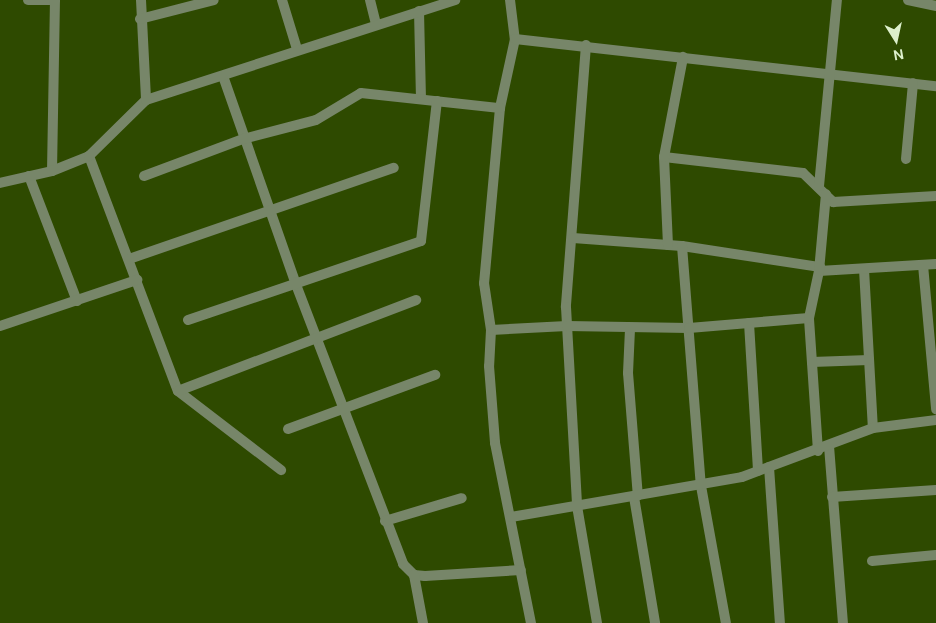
<!DOCTYPE html>
<html>
<head>
<meta charset="utf-8">
<style>
	body { margin:0 }
	#map { position:relative; width:936px; height:623px; overflow:hidden; background:#2e4a00; font-family:"DM Sans",sans-serif }
	div>[style] { position:absolute }
	[style*='--x'] { left:calc(var(--x)*1px); top:calc(var(--y)*1px); width:calc(var(--w)*1px); rotate:calc(var(--a)*1deg) }
	.minor>* { height:10px; margin:-5px; padding:0 5px; transform-origin:5px; border-radius:5px; background:#778669 }
	span { translate:-50% -50%; white-space:nowrap; text-align:center; line-height:1.15; -webkit-text-stroke:4.5px #2e4a00; paint-order:stroke }
	.north { position:absolute; left:871px; top:15px; width:50px; height:50px; -webkit-text-stroke:4px #2e4a00; paint-order:stroke; rotate:170deg; font-size:14px; font-weight:700; line-height:20px; text-align:center; color:#ddf0cc }
	.north::after { content:''; display:block; margin:auto; width:18px; height:22px; background:#ddf0cc; clip-path:polygon(50% 0,100% 100%,50% 72%,0 100%) }
</style>
</head>
<body>
<div id="map">
	<div class="minor">
		<div style="--x:28;--y:0;--w:27;--a:0"></div>
		<div style="--x:141;--y:0;--w:100;--a:87.1"></div>
		<div style="--x:282;--y:0;--w:51;--a:73"></div>
		<div style="--x:370;--y:0;--w:25;--a:76"></div>
		<div style="--x:510;--y:0;--w:39;--a:83"></div>
		<div style="--x:515;--y:39;--w:71;--a:102.3"></div>
		<div style="--x:500;--y:108;--w:176;--a:95.2"></div>
		<div style="--x:484;--y:283;--w:48;--a:81.5"></div>
		<div style="--x:491;--y:330;--w:36;--a:93"></div>
		<div style="--x:489;--y:366;--w:77;--a:85.5"></div>
		<div style="--x:495;--y:443;--w:184;--a:78.7"></div>
		<div style="--x:908;--y:0;--w:29;--a:12"></div>
		<div style="--x:419;--y:11;--w:88;--a:88.7"></div>
		<div style="--x:140;--y:19;--w:76;--a:-14.4"></div>
		<div style="--x:515;--y:39;--w:424;--a:6.4"></div>
		<div style="--x:586;--y:45;--w:263;--a:94.4"></div>
		<div style="--x:566;--y:307;--w:199;--a:86.8"></div>
		<div style="--x:577;--y:506;--w:119;--a:80.3"></div>
		<div style="--x:223;--y:76;--w:218;--a:70.7"></div>
		<div style="--x:295;--y:282;--w:302;--a:69"></div>
		<div style="--x:403;--y:564;--w:16;--a:45"></div>
		<div style="--x:414;--y:575;--w:11;--a:5"></div>
		<div style="--x:425;--y:576;--w:96;--a:-3.6"></div>
		<div style="--x:89;--y:156;--w:251;--a:69.3"></div>
		<div style="--x:178;--y:391;--w:130;--a:37.5"></div>
		<div style="--x:664;--y:157;--w:140;--a:6.6"></div>
		<div style="--x:803;--y:173;--w:42;--a:44"></div>
		<div style="--x:833;--y:202;--w:103;--a:-3.3"></div>
		<div style="--x:906;--y:159;--w:76;--a:-84.7"></div>
		<div style="--x:52;--y:171;--w:171;--a:-89"></div>
		<div style="--x:29;--y:176;--w:134;--a:69"></div>
		<div style="--x:144;--y:176;--w:106;--a:-20.5"></div>
		<div style="--x:243;--y:139;--w:75;--a:-14.6"></div>
		<div style="--x:316;--y:120;--w:52;--a:-31"></div>
		<div style="--x:361;--y:93;--w:140;--a:6.2"></div>
		<div style="--x:0;--y:183;--w:53;--a:-13"></div>
		<div style="--x:52;--y:171;--w:40;--a:-22"></div>
		<div style="--x:89;--y:156;--w:80;--a:-44.5"></div>
		<div style="--x:146;--y:100;--w:325;--a:-17.9"></div>
		<div style="--x:819;--y:186;--w:187;--a:-84.5"></div>
		<div style="--x:573;--y:238;--w:109;--a:4.2"></div>
		<div style="--x:682;--y:246;--w:140;--a:8.7"></div>
		<div style="--x:668;--y:245;--w:88;--a:-92.6"></div>
		<div style="--x:664;--y:157;--w:102;--a:-79.2"></div>
		<div style="--x:682;--y:246;--w:241;--a:85.5"></div>
		<div style="--x:701;--y:486;--w:139;--a:79.7"></div>
		<div style="--x:129;--y:259;--w:280;--a:-19"></div>
		<div style="--x:923;--y:265;--w:145;--a:84.8"></div>
		<div style="--x:864;--y:269;--w:159;--a:86.8"></div>
		<div style="--x:819;--y:271;--w:117;--a:-3.4"></div>
		<div style="--x:188;--y:320;--w:246;--a:-18.7"></div>
		<div style="--x:421;--y:241;--w:141;--a:-83.5"></div>
		<div style="--x:749;--y:323;--w:148;--a:86.5"></div>
		<div style="--x:0;--y:326;--w:145;--a:-18.6"></div>
		<div style="--x:630;--y:329;--w:44;--a:92.6"></div>
		<div style="--x:628;--y:373;--w:123;--a:85.4"></div>
		<div style="--x:491;--y:330;--w:76;--a:-3"></div>
		<div style="--x:567;--y:326;--w:122;--a:0.9"></div>
		<div style="--x:689;--y:328;--w:120;--a:-4.8"></div>
		<div style="--x:812;--y:362;--w:57;--a:-2"></div>
		<div style="--x:178;--y:391;--w:255;--a:-20.9"></div>
		<div style="--x:288;--y:429;--w:157;--a:-20.2"></div>
		<div style="--x:829;--y:446;--w:178;--a:85.5"></div>
		<div style="--x:818;--y:451;--w:133;--a:-93.9"></div>
		<div style="--x:809;--y:318;--w:48;--a:-78"></div>
		<div style="--x:819;--y:271;--w:77;--a:-84.8"></div>
		<div style="--x:769;--y:467;--w:156;--a:86"></div>
		<div style="--x:634;--y:497;--w:128;--a:80.5"></div>
		<div style="--x:832;--y:497;--w:104;--a:-3.9"></div>
		<div style="--x:511;--y:517;--w:234;--a:-9.8"></div>
		<div style="--x:742;--y:477;--w:140;--a:-20.5"></div>
		<div style="--x:873;--y:428;--w:64;--a:-7.2"></div>
		<div style="--x:385;--y:521;--w:80;--a:-16.6"></div>
		<div style="--x:872;--y:561;--w:64;--a:-5.4"></div>
		<div style="--x:414;--y:575;--w:49;--a:79.4"></div>
	</div>
	<div class="north">N</div>
</div>
</body>
</html>
